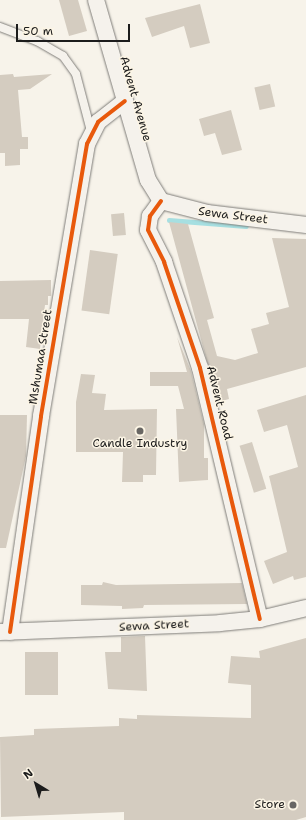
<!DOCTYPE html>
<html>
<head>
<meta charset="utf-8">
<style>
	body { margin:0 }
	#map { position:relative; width:306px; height:820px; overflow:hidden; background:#f7f3ea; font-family:"Shantell Sans",sans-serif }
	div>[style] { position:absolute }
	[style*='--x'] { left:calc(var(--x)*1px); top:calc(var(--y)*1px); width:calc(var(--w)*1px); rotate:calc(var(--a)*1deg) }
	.stream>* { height:4.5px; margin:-2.25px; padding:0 2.25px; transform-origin:2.25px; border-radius:2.25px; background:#a6dfe1 }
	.building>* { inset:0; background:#d4ccc0; transform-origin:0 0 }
	.roads { filter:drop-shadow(0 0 1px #7f7d79) drop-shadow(0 0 1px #7f7d79) }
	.service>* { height:8px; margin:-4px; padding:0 4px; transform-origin:4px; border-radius:4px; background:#f5f2ec }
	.minor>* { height:16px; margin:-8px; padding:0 8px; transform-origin:8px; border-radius:8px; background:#f5f2ec }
	.cycleway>* { height:4px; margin:-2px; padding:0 2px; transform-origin:2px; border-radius:2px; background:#e8590c }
	.dots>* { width:11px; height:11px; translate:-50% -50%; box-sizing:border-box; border:2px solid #fcf5e5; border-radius:50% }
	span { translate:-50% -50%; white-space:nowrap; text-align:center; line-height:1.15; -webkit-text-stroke:3px #fcf5e5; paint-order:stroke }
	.street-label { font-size:12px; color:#1c1c1c }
	.poi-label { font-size:12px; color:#1c1c1c }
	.right { translate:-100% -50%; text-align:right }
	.north { position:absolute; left:16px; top:764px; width:40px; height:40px; -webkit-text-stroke:3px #fcf5e5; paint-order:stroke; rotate:322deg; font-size:11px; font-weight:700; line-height:16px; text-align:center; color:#1c1c1c }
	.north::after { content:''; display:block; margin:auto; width:14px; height:18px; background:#1c1c1c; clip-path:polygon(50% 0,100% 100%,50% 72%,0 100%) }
	.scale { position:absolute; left:16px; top:24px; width:114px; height:18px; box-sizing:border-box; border:2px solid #1c1c1c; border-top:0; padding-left:5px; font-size:12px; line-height:14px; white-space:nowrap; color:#1c1c1c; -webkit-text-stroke:3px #fcf5e5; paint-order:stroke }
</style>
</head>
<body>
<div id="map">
	<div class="stream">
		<div style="--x:169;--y:220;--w:77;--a:4.5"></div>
	</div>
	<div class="building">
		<div style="clip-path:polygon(59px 0,78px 0,87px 31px,69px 36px)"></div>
		<div style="clip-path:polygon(200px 4px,210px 43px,190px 48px,184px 26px,152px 37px,145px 18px)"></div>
		<div style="clip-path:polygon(13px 74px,14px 77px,52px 74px,30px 89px,18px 90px,22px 137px,28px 137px,28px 149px,20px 149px,20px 165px,5px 166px,5px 153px,0 153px,0 75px)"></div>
		<div style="left:270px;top:84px;width:23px;height:16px;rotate:77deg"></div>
		<div style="clip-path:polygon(231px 110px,242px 150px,222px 155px,215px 133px,204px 136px,199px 119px)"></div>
		<div style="left:124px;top:213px;width:22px;height:13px;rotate:85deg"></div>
		<div style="clip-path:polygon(169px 222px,188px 224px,214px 318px,207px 320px,217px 356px,235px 360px,258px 353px,251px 329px,269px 324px,266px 313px,289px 307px,272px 238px,306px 239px,306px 367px,227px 389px,229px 399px,218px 402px)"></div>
		<div style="left:90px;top:250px;width:28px;height:61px;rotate:8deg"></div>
		<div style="clip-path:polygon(51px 280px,51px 296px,48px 296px,48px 305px,45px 305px,40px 349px,26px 347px,29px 319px,0 319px,0 281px)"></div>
		<div style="clip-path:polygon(177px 337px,191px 371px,204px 424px,204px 458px,208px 458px,208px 480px,179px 482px,176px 409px,184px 409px,178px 386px,150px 386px,150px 372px,187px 372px)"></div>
		<div style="clip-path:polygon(81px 374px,95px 375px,92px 393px,106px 394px,104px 410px,157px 409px,156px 475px,143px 475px,143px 482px,122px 482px,123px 452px,76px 452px,76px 402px)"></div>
		<div style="clip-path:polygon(306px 395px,306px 577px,294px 580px,293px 576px,273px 584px,264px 561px,287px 552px,269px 476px,298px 467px,287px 425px,264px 432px,257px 410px)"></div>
		<div style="clip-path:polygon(0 415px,27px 415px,26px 456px,6px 548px,0 548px)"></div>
		<div style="left:252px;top:442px;width:49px;height:13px;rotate:73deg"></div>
		<div style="clip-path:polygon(103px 582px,116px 585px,242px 583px,247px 604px,144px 605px,143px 608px,122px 609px,122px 606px,81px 605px,81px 585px,102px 585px)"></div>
		<div style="clip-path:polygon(145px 636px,147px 691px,108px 689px,105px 652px,121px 652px,121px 637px)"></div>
		<div style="clip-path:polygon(306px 638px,306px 817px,296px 820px,124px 820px,124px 812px,1px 817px,0 737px,34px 735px,34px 729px,119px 726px,119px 718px,137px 719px,137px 715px,251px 718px,251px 685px,228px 683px,231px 656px,260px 658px,259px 651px)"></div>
		<div style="left:25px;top:652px;width:33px;height:43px"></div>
	</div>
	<div class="roads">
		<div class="service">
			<div style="--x:0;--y:27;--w:40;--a:21"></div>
			<div style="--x:37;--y:41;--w:30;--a:30"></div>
			<div style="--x:63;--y:56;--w:22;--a:54"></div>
			<div style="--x:76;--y:74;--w:59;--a:75.3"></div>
		</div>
		<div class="minor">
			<div style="--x:96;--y:0;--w:187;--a:73.9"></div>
			<div style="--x:148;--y:180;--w:25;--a:58"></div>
			<div style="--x:161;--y:201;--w:48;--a:14.6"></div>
			<div style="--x:207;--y:213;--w:100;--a:6.9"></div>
			<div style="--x:161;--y:201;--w:19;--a:126"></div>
			<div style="--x:150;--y:216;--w:14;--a:98"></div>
			<div style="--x:148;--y:230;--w:36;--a:63"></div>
			<div style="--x:164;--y:262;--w:112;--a:71.2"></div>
			<div style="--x:200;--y:368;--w:258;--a:76.6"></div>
			<div style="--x:0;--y:632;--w:220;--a:-2.3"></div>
			<div style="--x:220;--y:623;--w:40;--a:-5.7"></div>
			<div style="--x:260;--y:619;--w:47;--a:-13.4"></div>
			<div style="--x:10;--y:632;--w:218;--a:-81.8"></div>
			<div style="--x:41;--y:416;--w:276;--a:-80.4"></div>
			<div style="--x:87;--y:144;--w:25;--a:-63"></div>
			<div style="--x:98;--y:122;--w:34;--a:-38"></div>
		</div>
	</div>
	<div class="cycleway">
		<div style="--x:161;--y:201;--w:19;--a:126"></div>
		<div style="--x:150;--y:216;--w:14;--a:98"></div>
		<div style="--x:148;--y:230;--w:36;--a:63"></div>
		<div style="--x:164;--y:262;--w:112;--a:71.2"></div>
		<div style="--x:200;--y:368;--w:258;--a:76.6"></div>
		<div style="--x:10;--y:632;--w:218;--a:-81.8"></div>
		<div style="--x:41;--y:416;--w:276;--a:-80.4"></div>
		<div style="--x:87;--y:144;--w:25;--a:-63"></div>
		<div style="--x:98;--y:122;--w:34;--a:-38"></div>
	</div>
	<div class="dots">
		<div style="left:140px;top:431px;background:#696764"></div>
		<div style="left:293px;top:805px;background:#696764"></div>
	</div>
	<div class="street-label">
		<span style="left:135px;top:99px;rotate:74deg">Advent Avenue</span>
		<span style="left:233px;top:216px;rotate:7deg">Sewa Street</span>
		<span style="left:41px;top:357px;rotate:-81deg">Mshumaa Street</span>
		<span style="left:219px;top:403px;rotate:76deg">Advent Road</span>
		<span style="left:154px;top:626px;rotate:-3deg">Sewa Street</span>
	</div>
	<div class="poi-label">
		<span style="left:140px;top:444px">Candle Industry</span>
		<span class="right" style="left:285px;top:805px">Store</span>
	</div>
	<div class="north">N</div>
	<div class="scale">50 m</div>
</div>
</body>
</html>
